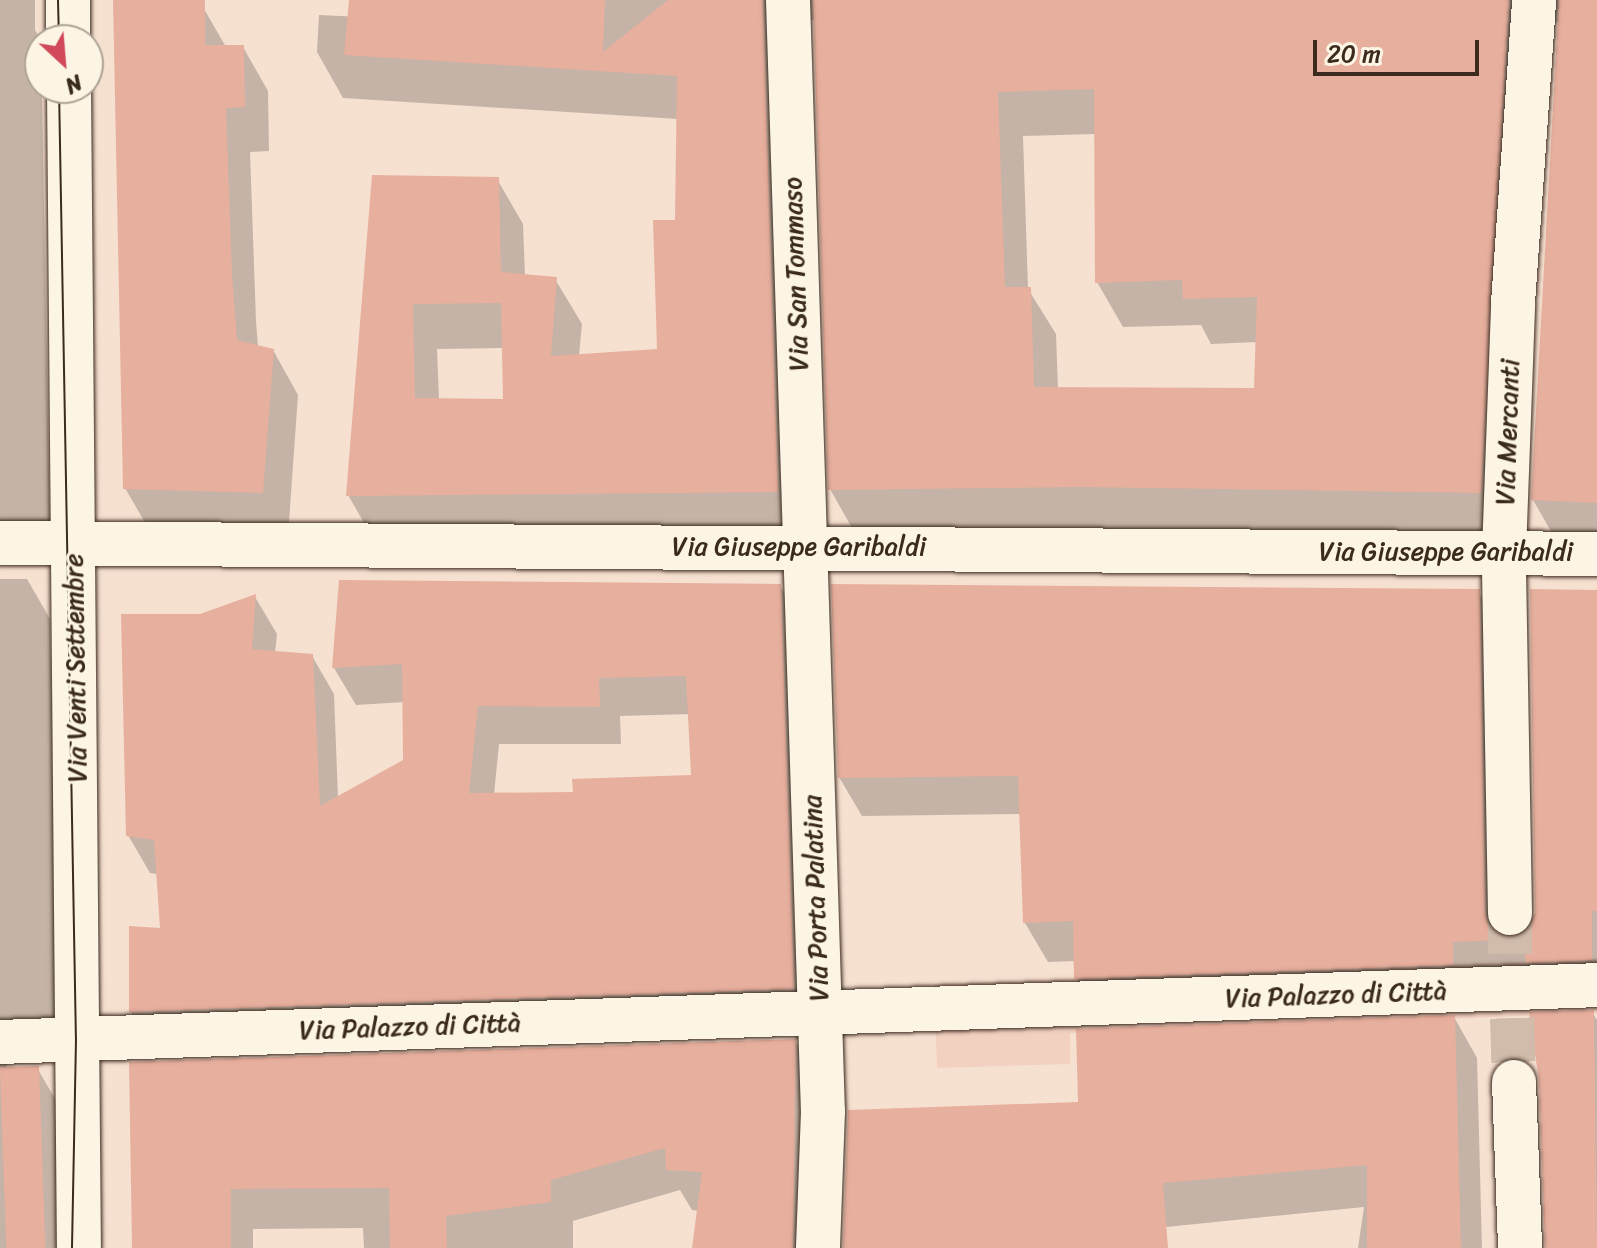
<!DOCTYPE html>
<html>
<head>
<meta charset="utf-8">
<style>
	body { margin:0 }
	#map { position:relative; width:1597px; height:1248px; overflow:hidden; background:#f6e0d0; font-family:Sriracha,sans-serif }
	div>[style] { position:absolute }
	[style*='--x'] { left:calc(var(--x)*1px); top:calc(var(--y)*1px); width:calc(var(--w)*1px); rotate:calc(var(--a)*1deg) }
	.built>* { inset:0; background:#f2d1c1 }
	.shadow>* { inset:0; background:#0003 }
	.building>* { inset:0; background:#e7af9e; transform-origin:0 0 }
	.minor-tunnel>* { height:44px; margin-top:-22px; transform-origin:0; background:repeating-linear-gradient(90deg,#d1bcac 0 44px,transparent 0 66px) }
	.roads { filter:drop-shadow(0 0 2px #3b2a1e) drop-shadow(0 0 2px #3b2a1e) }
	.minor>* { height:44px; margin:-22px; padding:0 22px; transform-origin:22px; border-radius:22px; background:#fcf5e5 }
	.tram>* { height:2px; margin:-1px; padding:0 1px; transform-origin:1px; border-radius:1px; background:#3b2a1e }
	span { translate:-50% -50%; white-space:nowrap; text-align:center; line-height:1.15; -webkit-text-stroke:6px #fcf5e5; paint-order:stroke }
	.street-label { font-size:26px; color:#3b2a1e }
	.north { position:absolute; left:24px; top:24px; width:80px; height:80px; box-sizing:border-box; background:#fcf5e5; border:2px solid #afa495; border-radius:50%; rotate:154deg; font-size:22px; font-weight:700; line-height:32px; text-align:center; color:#3b2a1e }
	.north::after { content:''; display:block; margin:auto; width:28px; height:36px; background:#d1495b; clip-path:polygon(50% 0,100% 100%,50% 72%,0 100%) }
	.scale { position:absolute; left:1313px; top:40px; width:166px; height:36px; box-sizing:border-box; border:4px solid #3b2a1e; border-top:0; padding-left:10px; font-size:24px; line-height:28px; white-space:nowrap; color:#3b2a1e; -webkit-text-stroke:6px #fcf5e5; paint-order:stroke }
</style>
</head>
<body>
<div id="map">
	<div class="built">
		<div style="clip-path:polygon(1597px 959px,1597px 1013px,1070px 1033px,1070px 1064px,937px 1068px,934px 984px)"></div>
	</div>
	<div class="shadow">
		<div style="clip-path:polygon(0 0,35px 0,35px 30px,41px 40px,50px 537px,0 538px)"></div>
		<div style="clip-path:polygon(evenodd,601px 0,1597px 0,1597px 546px,1559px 545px,1533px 500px,1560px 20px,1539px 31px,1506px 537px,856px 535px,830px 489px,816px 19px,800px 24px,803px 536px,374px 540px,348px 495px,374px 177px,497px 179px,523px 224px,525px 276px,555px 279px,582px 324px,579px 356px,659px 351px,677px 222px,678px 119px,343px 98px,317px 52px,319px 15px,599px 28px,601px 0,1096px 134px,1097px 282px,1123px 327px,1201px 325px,1211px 344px,1257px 342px,1256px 390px,1058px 389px,1056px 334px,1028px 289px,1023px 136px,1096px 134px,601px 0,504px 348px,505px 401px,439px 400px,437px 349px,504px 348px)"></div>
		<div style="clip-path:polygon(204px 9px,226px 47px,243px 47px,268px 91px,269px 151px,250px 152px,256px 321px,258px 347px,273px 350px,298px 395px,288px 536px,151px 533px,125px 488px)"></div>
		<div style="clip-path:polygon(0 579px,27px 579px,50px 619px,60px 1055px,10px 1060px,6px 1067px,37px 1068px,60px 1107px,65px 1248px,0 1248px)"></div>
		<div style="clip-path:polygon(evenodd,780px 586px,802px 624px,815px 1026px,153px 1050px,131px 1012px,162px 930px,158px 874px,150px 873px,128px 835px,201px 616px,255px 597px,277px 634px,275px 653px,312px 656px,334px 694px,338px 798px,405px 761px,405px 702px,356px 705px,334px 668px,780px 586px,690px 714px,693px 777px,575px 794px,494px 795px,499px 744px,621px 744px,620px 716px,690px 714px)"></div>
		<div style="clip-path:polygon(1478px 591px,1501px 630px,1509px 940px,1525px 936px,1537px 913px,1597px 592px,1597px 999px,1099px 1017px,1076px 978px,1076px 961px,1048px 962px,1025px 923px,1021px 814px,862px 816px,839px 777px)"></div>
		<div style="clip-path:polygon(1592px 1012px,1597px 1020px,1597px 1248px,1549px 1248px)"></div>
		<div style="clip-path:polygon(1454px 1017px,1477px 1058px,1482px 1248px,1358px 1248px,1364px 1207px,959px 1248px,845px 1248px,1080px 1104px)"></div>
		<div style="clip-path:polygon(795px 1041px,818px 1081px,816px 1248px,694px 1248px,699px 1211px,692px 1210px,680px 1190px,573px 1221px,573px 1248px,364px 1248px,363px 1228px,253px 1229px,253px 1248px,133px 1248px,131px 1064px)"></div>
	</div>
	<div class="building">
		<div style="clip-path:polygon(113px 0,205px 0,205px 45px,244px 45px,245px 107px,226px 108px,232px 275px,237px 340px,274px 349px,263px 493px,123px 489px)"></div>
		<div style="clip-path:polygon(evenodd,349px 0,605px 0,603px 52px,668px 0,763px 0,778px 492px,346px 496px,372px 175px,499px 177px,501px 272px,557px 277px,551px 356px,657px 349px,653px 220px,675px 220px,677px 76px,344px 55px,349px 0,501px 303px,503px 399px,415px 398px,413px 304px,501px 303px)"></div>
		<div style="clip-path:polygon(evenodd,813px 0,1509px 0,1481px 493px,1080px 487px,828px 490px,813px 0,1094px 89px,1095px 283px,1182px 280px,1183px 299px,1257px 297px,1254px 388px,1034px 387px,1031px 287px,1005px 287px,998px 92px,1094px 89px)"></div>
		<div style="clip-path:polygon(1559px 0,1597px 0,1597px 503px,1531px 500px)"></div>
		<div style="clip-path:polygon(evenodd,339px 580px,781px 584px,794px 989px,129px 1012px,129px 926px,160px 928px,154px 840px,126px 836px,121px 614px,200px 614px,256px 594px,252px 649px,313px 654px,320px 806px,403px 760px,402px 664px,332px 668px,339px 580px,686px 676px,691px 775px,572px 779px,573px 792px,469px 793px,478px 706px,600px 707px,599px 678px,686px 676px)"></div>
		<div style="clip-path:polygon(831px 584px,1480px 589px,1485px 913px,1489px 926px,1510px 938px,1523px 934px,1535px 913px,1530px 589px,1597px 590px,1597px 911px,1592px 911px,1592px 960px,1526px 963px,1524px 939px,1453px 942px,1453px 965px,1074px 979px,1073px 921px,1023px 923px,1018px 776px,838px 778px)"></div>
		<div style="clip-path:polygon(1594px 1010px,1597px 1248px,1545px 1248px,1539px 1081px,1529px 1012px)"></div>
		<div style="clip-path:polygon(1455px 1015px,1461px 1248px,1367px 1248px,1367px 1165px,1163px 1183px,1168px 1248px,843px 1248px,848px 1110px,1078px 1102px,1076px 1029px)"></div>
		<div style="clip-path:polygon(796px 1039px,793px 1248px,692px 1248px,702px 1172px,666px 1170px,665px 1148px,551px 1180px,551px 1202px,446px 1216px,447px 1248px,390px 1248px,389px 1188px,231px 1189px,231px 1248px,132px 1248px,129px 1062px)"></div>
		<div style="left:39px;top:1066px;width:182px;height:39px;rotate:88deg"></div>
	</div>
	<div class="minor-tunnel">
		<div style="--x:1510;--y:913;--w:41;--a:90"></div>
		<div style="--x:1512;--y:1018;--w:64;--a:88.2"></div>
	</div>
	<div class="roads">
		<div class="minor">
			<div style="--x:68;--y:0;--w:40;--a:90"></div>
			<div style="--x:788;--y:0;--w:1112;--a:88.2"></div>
			<div style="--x:823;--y:1111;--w:137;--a:92.1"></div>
			<div style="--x:69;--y:88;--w:1160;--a:89.51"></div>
			<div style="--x:0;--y:543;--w:1597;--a:0.39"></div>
			<div style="--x:1510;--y:913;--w:360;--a:-91"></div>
			<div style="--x:1504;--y:553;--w:250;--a:-87.9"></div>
			<div style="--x:1513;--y:303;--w:304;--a:-86"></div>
			<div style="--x:0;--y:1042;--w:1598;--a:-2.04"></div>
			<div style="--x:1514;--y:1082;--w:166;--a:87.9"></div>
		</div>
	</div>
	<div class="tram">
		<div style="--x:58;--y:0;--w:40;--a:88.6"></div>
		<div style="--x:59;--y:88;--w:951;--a:88.98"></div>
		<div style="--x:76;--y:1039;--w:209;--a:91.1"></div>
	</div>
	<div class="street-label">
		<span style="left:796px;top:274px;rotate:-92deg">Via San Tommaso</span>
		<span style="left:1508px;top:432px;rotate:-88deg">Via Mercanti</span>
		<span style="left:799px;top:547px">Via Giuseppe Garibaldi</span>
		<span style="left:1446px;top:552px">Via Giuseppe Garibaldi</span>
		<span style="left:76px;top:668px;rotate:-91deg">Via Venti Settembre</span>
		<span style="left:816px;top:898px;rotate:-92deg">Via Porta Palatina</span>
		<span style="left:1336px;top:995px;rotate:-2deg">Via Palazzo di Città</span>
		<span style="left:410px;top:1027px;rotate:-2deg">Via Palazzo di Città</span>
	</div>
	<div class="north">N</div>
	<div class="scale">20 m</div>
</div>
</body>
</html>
